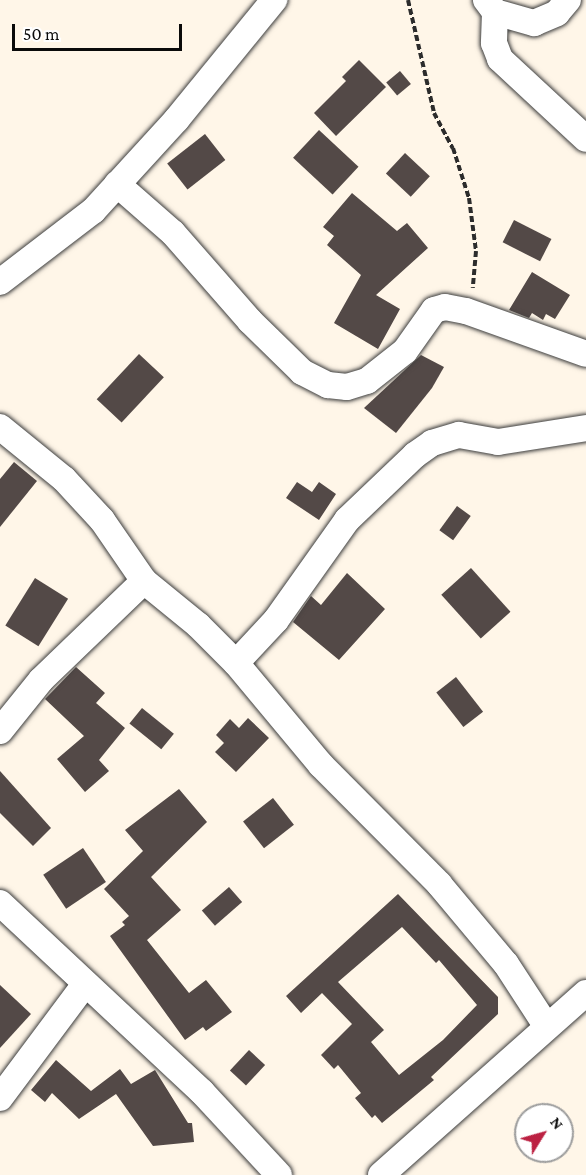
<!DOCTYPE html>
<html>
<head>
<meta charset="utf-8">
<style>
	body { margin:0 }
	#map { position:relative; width:586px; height:1175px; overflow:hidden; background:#fff6e8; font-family:"Crimson Pro",serif }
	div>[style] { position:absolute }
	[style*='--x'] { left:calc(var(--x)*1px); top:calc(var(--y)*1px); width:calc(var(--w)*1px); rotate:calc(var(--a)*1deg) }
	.building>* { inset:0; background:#534947; transform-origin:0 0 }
	.path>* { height:4px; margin-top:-2px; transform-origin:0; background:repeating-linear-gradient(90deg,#2c2c2c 0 6px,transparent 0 9px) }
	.roads { filter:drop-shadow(0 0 2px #3d3d3d) drop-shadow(0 0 2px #3d3d3d) }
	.minor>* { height:26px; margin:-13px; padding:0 13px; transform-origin:13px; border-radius:13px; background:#fff }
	span { translate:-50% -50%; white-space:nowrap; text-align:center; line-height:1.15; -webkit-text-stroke:6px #fff; paint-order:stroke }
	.north { position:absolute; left:514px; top:1103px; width:60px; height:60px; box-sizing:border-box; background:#fff; border:2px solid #9d9d9d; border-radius:50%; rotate:53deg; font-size:16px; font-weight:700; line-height:24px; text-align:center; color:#0a0a0a }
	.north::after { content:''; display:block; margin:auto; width:21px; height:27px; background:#bc2142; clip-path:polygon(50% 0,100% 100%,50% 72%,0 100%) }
	.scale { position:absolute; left:12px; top:24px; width:170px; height:27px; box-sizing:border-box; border:3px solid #0a0a0a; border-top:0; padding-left:8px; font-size:18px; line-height:21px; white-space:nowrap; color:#0a0a0a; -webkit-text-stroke:4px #fff; paint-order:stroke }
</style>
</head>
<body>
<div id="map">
	<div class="building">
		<div style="clip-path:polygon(359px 60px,386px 87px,336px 136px,314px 113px,346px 81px,342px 77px)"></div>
		<div style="left:400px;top:71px;width:17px;height:18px;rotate:50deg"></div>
		<div style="left:319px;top:130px;width:54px;height:38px;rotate:43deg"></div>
		<div style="left:205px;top:134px;width:33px;height:48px;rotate:52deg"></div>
		<div style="left:405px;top:153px;width:34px;height:28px;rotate:43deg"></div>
		<div style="clip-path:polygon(352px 193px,397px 231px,407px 223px,428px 248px,376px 295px,400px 309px,378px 349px,334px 323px,361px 275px,327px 245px,334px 236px,323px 227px)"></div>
		<div style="left:514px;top:220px;width:42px;height:25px;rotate:27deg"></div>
		<div style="clip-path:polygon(532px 272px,570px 295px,555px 319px,546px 314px,543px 320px,532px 313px,529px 318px,509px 310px)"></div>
		<div style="left:139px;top:354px;width:34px;height:62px;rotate:43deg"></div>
		<div style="clip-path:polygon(421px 355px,444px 367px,432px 388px,396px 433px,364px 408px)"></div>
		<div style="clip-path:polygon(14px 462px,37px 481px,0 527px,0 479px)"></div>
		<div style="clip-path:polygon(297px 482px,312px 492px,319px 482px,336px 494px,319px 520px,286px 498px)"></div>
		<div style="left:457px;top:506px;width:17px;height:30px;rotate:36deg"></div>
		<div style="left:471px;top:568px;width:59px;height:40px;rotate:48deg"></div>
		<div style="clip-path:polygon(347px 573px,385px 609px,339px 660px,293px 622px,311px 596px,321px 605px)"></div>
		<div style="left:35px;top:578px;width:39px;height:56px;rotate:32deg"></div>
		<div style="clip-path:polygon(76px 667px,105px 693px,96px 703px,125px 728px,99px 760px,109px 771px,85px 792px,57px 759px,84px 736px,45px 699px)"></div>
		<div style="left:456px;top:677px;width:44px;height:25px;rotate:52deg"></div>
		<div style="left:142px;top:708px;width:41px;height:20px;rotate:39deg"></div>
		<div style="clip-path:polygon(248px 718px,269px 738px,236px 772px,215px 752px,224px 743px,216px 735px,230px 719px,239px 728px)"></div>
		<div style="clip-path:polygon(0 771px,51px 828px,33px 846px,0 813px)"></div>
		<div style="clip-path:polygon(179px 789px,207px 822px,151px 877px,181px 910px,147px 940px,189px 993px,206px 980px,232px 1012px,206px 1031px,203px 1027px,185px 1040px,110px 936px,125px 925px,122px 922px,129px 916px,104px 889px,143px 851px,125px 830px)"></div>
		<div style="left:273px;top:798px;width:34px;height:38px;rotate:52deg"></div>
		<div style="left:83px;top:848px;width:41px;height:48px;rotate:56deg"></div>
		<div style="left:229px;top:887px;width:20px;height:36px;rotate:49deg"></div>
		<div style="clip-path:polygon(evenodd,398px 894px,498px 997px,498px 1014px,431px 1077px,434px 1080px,382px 1123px,375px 1115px,372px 1118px,355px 1098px,361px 1093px,338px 1065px,334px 1069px,321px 1055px,352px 1024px,322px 993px,301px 1013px,286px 996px,398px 894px,402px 927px,436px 963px,439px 960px,477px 1005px,443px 1040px,399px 1075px,371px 1042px,384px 1030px,338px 982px,402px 927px)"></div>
		<div style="clip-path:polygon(0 985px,31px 1014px,0 1048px)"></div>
		<div style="left:249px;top:1050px;width:22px;height:28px;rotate:43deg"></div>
		<div style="clip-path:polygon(56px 1060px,91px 1091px,120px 1069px,131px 1084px,155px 1070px,188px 1123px,192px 1123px,194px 1142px,153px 1146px,116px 1094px,79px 1119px,52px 1093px,45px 1102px,31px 1090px)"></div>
	</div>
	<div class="path">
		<div style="--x:408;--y:0;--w:116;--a:77"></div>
		<div style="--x:434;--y:113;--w:40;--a:62"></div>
		<div style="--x:453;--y:148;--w:52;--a:72.3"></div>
		<div style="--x:469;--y:198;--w:53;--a:82.5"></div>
		<div style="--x:476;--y:251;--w:37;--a:95"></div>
	</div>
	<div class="roads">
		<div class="minor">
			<div style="--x:486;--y:0;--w:15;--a:53"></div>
			<div style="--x:495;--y:12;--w:31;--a:92"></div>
			<div style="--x:494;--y:43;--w:17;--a:69"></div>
			<div style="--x:500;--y:59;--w:117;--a:42.9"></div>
			<div style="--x:495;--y:12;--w:41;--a:15.8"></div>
			<div style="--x:534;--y:23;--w:25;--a:-23"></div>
			<div style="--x:557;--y:13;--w:17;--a:-50"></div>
			<div style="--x:117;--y:184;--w:74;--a:41.2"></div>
			<div style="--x:173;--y:233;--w:117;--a:48.8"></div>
			<div style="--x:250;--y:321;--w:73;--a:44.4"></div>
			<div style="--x:302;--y:372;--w:29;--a:27"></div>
			<div style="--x:328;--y:385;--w:19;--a:6"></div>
			<div style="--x:347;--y:387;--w:21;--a:-17"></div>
			<div style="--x:367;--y:381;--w:48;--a:-38.3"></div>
			<div style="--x:405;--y:351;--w:50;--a:-54.7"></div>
			<div style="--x:434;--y:310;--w:11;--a:-15"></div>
			<div style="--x:445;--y:307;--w:21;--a:11"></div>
			<div style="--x:466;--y:311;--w:127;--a:19.7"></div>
			<div style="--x:0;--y:282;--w:117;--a:-37.4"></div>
			<div style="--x:93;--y:211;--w:125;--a:-47.6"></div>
			<div style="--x:177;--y:119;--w:154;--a:-50.8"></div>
			<div style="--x:0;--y:427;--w:82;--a:39.1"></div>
			<div style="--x:64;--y:479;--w:56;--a:47.2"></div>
			<div style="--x:102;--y:520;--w:74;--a:55.5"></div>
			<div style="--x:144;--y:581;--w:70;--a:39.2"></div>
			<div style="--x:198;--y:625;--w:54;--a:45"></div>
			<div style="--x:236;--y:663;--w:133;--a:50.2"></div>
			<div style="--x:321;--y:765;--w:168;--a:45.2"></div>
			<div style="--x:439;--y:884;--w:104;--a:50.1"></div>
			<div style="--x:506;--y:964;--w:75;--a:56.9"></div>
			<div style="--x:236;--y:663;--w:59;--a:-47.1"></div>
			<div style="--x:276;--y:620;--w:123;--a:-54.6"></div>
			<div style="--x:347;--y:520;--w:94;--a:-43.7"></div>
			<div style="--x:415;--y:455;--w:21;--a:-35"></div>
			<div style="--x:432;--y:443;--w:28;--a:-17"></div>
			<div style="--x:459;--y:435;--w:40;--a:10"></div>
			<div style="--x:498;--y:442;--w:89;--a:-9"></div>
			<div style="--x:0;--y:731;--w:65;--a:-51.2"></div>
			<div style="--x:41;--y:680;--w:143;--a:-43.9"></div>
			<div style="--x:0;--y:903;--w:277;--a:43.1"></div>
			<div style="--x:202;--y:1092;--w:113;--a:47.1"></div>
			<div style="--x:0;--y:1098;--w:142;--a:-53.3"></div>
			<div style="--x:381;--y:1175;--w:274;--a:-41.6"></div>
		</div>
	</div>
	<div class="north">N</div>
	<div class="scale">50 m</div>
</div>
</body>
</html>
